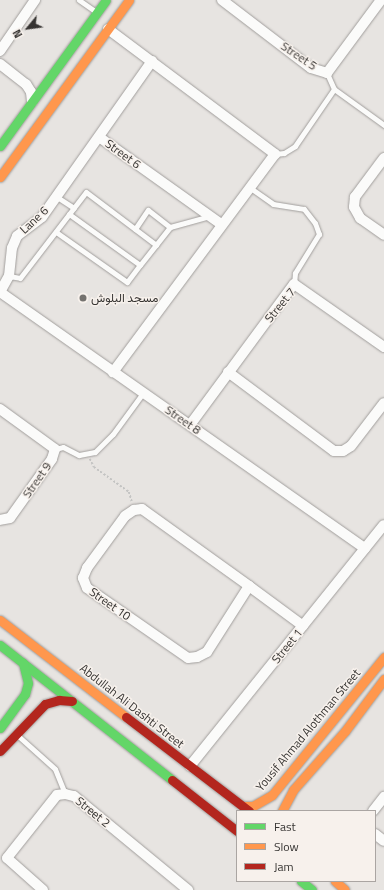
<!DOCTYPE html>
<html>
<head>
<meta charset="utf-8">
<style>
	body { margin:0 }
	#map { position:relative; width:384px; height:890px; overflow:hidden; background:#e7e4e1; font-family:"Titillium Web",Vazirmatn,sans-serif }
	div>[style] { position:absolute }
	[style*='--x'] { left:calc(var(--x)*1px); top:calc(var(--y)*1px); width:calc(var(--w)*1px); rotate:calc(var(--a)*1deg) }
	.path>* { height:1.5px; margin-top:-0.75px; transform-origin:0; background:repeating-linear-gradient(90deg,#c4c4c3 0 2px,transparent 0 4px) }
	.roads { filter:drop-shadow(0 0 1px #a19e9c) drop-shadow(0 0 1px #a19e9c) }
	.lane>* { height:5px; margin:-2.5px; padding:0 2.5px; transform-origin:2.5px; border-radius:2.5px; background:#fbfbfa }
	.street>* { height:10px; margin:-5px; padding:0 5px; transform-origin:5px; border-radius:5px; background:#fbfbfa }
	.fast>* { height:9px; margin:-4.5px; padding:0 4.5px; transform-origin:4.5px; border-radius:4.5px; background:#63d668 }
	.slow>* { height:9px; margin:-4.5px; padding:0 4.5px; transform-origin:4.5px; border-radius:4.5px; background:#ff974d }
	.jam>* { height:9px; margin:-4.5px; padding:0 4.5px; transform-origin:4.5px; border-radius:4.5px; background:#b3261e }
	.dots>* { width:11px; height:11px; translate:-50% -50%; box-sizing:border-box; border:2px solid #f7f1ec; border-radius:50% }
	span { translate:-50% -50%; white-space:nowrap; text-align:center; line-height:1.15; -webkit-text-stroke:3px #f7f1ec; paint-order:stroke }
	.street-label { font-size:12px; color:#363432 }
	.poi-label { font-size:12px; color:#363432 }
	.left { translate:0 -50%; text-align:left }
	.legend { position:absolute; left:236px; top:810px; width:140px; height:72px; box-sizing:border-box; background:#f7f1ec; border:1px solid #aaa5a2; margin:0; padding:5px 7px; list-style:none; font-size:12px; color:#363432 }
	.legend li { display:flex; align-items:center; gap:8px; height:20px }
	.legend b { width:20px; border:1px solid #aaa5a2 }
	.north { position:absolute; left:8px; top:8px; width:40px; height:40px; -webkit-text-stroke:3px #f7f1ec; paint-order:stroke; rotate:241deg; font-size:11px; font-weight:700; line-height:16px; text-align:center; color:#363432 }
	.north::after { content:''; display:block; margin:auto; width:14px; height:18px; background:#363432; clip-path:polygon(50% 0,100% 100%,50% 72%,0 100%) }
</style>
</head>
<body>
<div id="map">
	<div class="path">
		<div style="--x:90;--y:459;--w:9;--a:63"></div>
		<div style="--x:94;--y:467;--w:43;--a:35.5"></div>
		<div style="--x:129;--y:492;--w:10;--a:73"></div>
	</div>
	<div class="roads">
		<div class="lane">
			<div style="--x:79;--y:0;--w:21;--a:35"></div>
			<div style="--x:334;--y:89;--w:62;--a:35.8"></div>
			<div style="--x:275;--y:154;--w:9;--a:-6"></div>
			<div style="--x:284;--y:153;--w:13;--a:-32"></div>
			<div style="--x:295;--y:146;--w:69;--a:-55.6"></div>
			<div style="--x:334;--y:89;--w:17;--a:-114"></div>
			<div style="--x:249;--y:187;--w:29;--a:35"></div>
			<div style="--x:273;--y:204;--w:31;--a:9"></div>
			<div style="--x:304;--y:209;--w:18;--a:52"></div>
			<div style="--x:315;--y:223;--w:12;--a:70"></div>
			<div style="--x:319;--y:234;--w:46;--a:121.6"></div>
			<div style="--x:295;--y:273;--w:11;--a:95"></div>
			<div style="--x:57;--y:197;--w:20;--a:33"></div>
			<div style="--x:69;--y:214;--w:87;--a:35.7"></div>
			<div style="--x:140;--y:265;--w:48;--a:-51.7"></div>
			<div style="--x:170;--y:227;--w:41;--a:-15.4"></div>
			<div style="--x:135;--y:229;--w:23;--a:-56"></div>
			<div style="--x:148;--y:210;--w:28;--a:38"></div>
			<div style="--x:56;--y:232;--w:87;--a:35.2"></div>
			<div style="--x:127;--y:282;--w:21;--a:-53"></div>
			<div style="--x:9;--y:276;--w:11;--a:10"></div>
			<div style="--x:20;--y:278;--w:108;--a:-52.5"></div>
			<div style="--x:86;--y:192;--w:88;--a:37.1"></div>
			<div style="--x:55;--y:449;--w:8;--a:-14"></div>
			<div style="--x:63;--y:447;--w:18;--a:27"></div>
			<div style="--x:79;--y:455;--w:16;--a:-11"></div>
			<div style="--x:95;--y:452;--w:25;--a:-45"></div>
			<div style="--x:113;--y:434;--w:51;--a:-53.8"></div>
			<div style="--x:16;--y:734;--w:52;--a:41.9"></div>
			<div style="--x:55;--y:769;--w:27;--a:68"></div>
		</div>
		<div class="street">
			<div style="--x:222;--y:0;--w:112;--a:37.4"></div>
			<div style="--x:311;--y:68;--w:17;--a:17"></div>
			<div style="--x:327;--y:73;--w:91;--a:-53.5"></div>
			<div style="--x:108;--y:29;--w:209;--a:36.8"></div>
			<div style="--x:275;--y:154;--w:272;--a:126.6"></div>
			<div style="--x:0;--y:51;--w:62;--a:-55.5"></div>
			<div style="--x:0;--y:64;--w:33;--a:38"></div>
			<div style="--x:26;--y:84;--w:9;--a:58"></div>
			<div style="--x:31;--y:92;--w:10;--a:84"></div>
			<div style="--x:99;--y:137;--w:150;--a:35.5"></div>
			<div style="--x:384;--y:158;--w:49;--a:126.6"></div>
			<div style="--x:355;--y:197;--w:10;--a:96"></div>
			<div style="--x:354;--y:207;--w:13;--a:61"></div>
			<div style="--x:360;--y:218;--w:29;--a:35"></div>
			<div style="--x:0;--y:292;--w:446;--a:35.1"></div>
			<div style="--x:0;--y:292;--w:18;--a:-61"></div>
			<div style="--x:9;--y:276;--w:28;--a:-84"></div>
			<div style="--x:12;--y:248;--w:13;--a:-67"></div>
			<div style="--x:17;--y:236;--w:31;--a:-37"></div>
			<div style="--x:42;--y:217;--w:191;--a:-54.8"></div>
			<div style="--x:228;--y:372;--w:132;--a:36.7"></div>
			<div style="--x:334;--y:451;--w:9;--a:0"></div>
			<div style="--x:343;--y:451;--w:9;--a:-32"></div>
			<div style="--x:351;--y:446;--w:54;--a:-52.5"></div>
			<div style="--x:0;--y:409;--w:68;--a:36"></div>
			<div style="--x:55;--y:449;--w:10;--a:107"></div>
			<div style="--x:52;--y:459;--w:72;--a:125.4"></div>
			<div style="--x:10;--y:518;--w:10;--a:169"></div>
			<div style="--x:190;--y:425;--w:175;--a:-53.6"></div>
			<div style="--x:294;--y:284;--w:110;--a:35"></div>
			<div style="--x:249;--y:586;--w:78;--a:122.5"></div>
			<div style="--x:207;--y:652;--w:11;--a:153"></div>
			<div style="--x:197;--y:657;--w:9;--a:174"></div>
			<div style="--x:188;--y:658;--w:123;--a:-145.3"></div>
			<div style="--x:87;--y:588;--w:11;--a:-112"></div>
			<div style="--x:83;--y:578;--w:11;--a:-68"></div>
			<div style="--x:87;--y:568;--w:64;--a:-53.8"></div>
			<div style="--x:125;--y:516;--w:11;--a:-34"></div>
			<div style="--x:134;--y:510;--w:8;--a:-7"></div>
			<div style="--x:142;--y:509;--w:132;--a:35.7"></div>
			<div style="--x:249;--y:586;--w:67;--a:36.5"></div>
			<div style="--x:190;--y:766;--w:309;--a:-51.2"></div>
			<div style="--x:373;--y:811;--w:18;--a:-52"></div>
			<div style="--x:375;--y:834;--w:11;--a:38"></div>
			<div style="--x:43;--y:890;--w:48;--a:-138.4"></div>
			<div style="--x:7;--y:858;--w:80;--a:-51.6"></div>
			<div style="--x:57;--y:795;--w:8;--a:-7"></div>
			<div style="--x:65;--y:794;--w:9;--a:13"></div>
			<div style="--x:74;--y:796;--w:148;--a:39.5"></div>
		</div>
		<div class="fast">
			<div style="--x:0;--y:146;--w:180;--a:-54"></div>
			<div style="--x:0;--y:645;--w:219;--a:38.1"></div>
			<div style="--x:0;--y:728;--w:42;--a:-53.7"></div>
			<div style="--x:25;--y:694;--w:11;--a:-75"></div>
			<div style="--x:28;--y:683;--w:21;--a:-104"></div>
			<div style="--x:301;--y:881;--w:14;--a:39"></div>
		</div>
		<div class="slow">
			<div style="--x:0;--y:177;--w:219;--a:-53.9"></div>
			<div style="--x:0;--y:620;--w:159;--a:37.6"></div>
			<div style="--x:243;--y:806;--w:10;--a:0"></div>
			<div style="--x:253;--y:806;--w:22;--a:-30"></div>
			<div style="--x:272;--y:795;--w:178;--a:-50.9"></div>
			<div style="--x:282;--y:811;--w:24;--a:-62"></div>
			<div style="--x:293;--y:790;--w:79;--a:-48.6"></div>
			<div style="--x:345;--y:731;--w:65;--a:-53.1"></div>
			<div style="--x:335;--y:881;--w:13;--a:42"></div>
		</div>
		<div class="jam">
			<div style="--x:126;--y:717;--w:155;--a:37.4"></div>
			<div style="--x:0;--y:751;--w:65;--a:-46.2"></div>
			<div style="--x:45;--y:704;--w:15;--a:-16"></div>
			<div style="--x:59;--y:700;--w:13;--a:4"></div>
			<div style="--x:172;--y:780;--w:83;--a:38.1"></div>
		</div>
	</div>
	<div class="dots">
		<div style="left:83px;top:298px;background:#74726f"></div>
	</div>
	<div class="street-label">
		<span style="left:299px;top:56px;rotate:34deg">Street 5</span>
		<span style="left:123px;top:154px;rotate:36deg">Street 6</span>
		<span style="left:34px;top:220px;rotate:-43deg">Lane 6</span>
		<span style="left:280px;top:305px;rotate:-51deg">Street 7</span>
		<span style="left:183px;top:420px;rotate:35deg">Street 8</span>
		<span style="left:37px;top:480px;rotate:-55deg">Street 9</span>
		<span style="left:110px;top:604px;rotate:35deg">Street 10</span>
		<span style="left:287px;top:646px;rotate:-51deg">Street 1</span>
		<span style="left:132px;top:706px;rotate:38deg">Abdullah Ali Dashti Street</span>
		<span style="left:308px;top:730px;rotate:-50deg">Yousif Ahmad Alothman Street</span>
		<span style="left:93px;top:812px;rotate:39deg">Street 2</span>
	</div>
	<div class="poi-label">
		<span class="left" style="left:91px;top:298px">مسجد البلوش</span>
	</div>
	<ul class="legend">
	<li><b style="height:5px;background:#63d668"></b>Fast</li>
	<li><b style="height:5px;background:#ff974d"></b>Slow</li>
	<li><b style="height:5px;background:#b3261e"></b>Jam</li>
	</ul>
	<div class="north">N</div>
</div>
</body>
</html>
